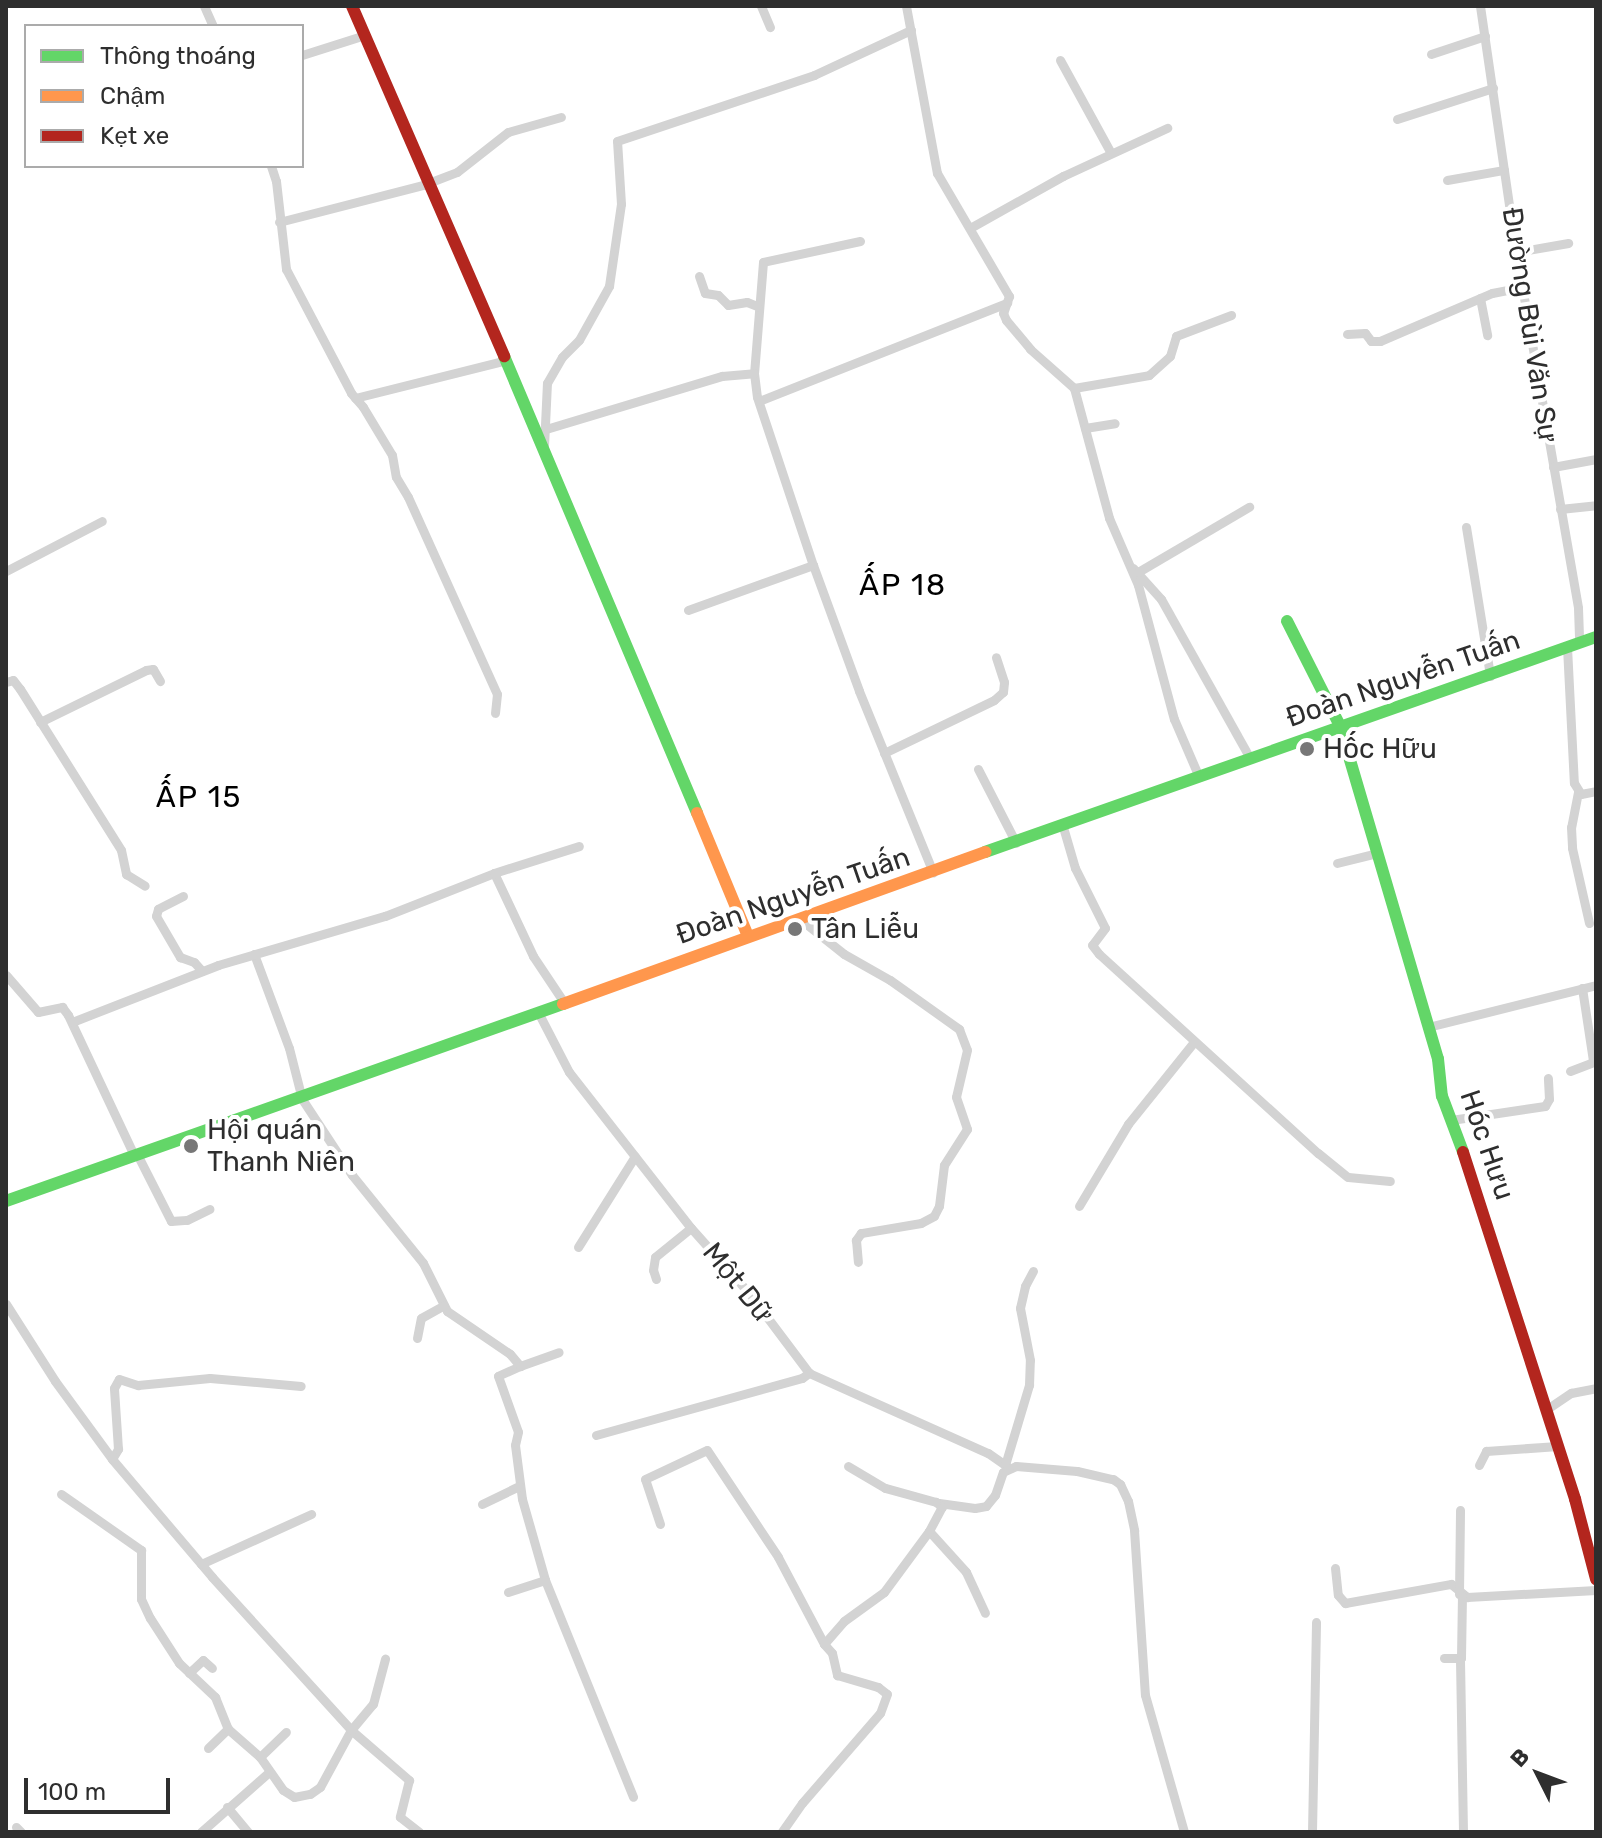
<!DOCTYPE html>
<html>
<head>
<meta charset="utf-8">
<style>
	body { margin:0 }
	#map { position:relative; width:1602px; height:1838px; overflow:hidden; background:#fff; font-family:Rubik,sans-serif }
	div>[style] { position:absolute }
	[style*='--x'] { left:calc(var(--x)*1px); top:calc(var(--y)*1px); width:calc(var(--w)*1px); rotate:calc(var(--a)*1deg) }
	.street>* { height:9px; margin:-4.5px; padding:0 4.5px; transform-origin:4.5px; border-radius:4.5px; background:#d3d3d3 }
	.fast>* { height:12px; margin:-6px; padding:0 6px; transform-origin:6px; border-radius:6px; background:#63d668 }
	.slow>* { height:12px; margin:-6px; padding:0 6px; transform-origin:6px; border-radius:6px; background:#ff974d }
	.jam>* { height:12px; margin:-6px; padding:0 6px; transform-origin:6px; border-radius:6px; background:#b3261e }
	.dots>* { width:22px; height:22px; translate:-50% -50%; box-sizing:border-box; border:4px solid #fff; border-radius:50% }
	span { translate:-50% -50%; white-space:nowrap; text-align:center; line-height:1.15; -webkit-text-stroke:8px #fff; paint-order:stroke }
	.street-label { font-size:28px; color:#2e2e2e }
	.poi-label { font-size:28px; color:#2e2e2e }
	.left { translate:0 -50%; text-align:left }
	.neighbourhood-label { font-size:30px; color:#000; letter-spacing:2px }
	.frame { position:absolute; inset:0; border:8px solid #2e2e2e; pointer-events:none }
	.legend { position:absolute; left:24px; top:24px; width:280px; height:144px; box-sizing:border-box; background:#fff; border:2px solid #ababab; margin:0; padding:10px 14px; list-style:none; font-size:24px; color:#2e2e2e }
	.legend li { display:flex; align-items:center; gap:16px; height:40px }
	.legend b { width:40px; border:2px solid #ababab }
	.north { position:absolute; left:1498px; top:1734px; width:80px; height:80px; -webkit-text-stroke:6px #fff; paint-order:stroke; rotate:312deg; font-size:22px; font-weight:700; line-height:32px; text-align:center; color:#2e2e2e }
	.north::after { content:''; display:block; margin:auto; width:28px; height:36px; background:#2e2e2e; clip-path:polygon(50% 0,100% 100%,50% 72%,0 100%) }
	.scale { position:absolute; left:24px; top:1778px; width:146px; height:36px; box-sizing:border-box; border:4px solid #2e2e2e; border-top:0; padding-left:10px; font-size:24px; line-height:28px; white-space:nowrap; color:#2e2e2e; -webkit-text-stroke:6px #fff; paint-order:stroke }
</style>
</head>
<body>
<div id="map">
	<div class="street">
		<div style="--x:204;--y:6;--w:22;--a:66"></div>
		<div style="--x:761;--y:6;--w:23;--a:67"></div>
		<div style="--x:906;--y:6;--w:170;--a:79.5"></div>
		<div style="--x:937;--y:173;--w:143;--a:59.7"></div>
		<div style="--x:1009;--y:296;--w:18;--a:109"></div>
		<div style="--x:1003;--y:313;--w:8;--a:67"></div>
		<div style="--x:1006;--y:320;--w:38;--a:50"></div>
		<div style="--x:1030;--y:349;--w:59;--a:41.6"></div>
		<div style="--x:1074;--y:388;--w:135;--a:74.9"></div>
		<div style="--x:1109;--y:518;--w:73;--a:66.6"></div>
		<div style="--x:1138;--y:585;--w:139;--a:75"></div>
		<div style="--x:1174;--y:719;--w:63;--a:66.7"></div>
		<div style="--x:1480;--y:6;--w:249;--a:81.7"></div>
		<div style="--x:1516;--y:252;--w:361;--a:80.1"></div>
		<div style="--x:1578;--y:608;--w:35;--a:88"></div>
		<div style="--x:1431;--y:54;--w:57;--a:-18.4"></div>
		<div style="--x:302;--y:55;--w:66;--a:-17.6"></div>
		<div style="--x:1060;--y:60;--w:106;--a:61.3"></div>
		<div style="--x:1397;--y:119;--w:101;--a:-17.9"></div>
		<div style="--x:271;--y:166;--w:16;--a:72"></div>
		<div style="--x:276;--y:181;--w:89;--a:83.5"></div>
		<div style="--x:286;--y:269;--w:140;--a:62.3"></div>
		<div style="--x:351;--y:393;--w:18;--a:49"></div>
		<div style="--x:363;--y:407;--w:56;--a:58.9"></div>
		<div style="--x:392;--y:455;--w:22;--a:80"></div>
		<div style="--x:396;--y:477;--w:23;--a:59"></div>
		<div style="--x:408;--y:497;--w:216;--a:65.7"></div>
		<div style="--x:497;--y:694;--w:19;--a:96"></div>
		<div style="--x:1447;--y:180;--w:58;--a:-10"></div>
		<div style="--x:279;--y:222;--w:149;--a:-14.4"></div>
		<div style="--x:423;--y:185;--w:36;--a:-21"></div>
		<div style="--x:457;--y:172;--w:65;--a:-38.1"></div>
		<div style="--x:508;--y:132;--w:55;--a:-15.8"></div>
		<div style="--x:970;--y:228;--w:107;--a:-29.2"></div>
		<div style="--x:1063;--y:176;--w:115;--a:-24.8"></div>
		<div style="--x:860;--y:241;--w:99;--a:167.8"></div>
		<div style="--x:763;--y:262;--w:111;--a:94.6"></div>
		<div style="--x:754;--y:373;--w:24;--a:83"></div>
		<div style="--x:757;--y:397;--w:177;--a:71.6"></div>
		<div style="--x:813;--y:565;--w:134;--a:69.9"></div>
		<div style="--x:859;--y:691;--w:196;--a:67.8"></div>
		<div style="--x:1516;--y:252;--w:53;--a:-9.8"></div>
		<div style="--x:699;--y:276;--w:18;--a:71"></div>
		<div style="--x:705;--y:293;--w:13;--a:9"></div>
		<div style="--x:718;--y:295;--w:14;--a:45"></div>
		<div style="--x:728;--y:305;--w:19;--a:-9"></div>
		<div style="--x:747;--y:302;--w:11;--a:22"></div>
		<div style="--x:1480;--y:298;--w:38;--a:79"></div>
		<div style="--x:1347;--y:334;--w:18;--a:-3"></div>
		<div style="--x:1365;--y:333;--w:10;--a:53"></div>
		<div style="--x:1371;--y:341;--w:9;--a:0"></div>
		<div style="--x:1380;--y:341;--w:122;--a:-23.2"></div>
		<div style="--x:1492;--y:293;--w:31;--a:-11"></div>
		<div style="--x:1074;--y:388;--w:76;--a:-9.8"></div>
		<div style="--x:1149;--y:375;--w:28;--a:-42"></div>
		<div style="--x:1170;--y:356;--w:21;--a:-73"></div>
		<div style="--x:1176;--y:336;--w:59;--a:-20.9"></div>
		<div style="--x:355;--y:398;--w:153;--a:-14"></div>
		<div style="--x:759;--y:401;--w:267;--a:-21.6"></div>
		<div style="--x:1085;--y:428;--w:30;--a:-9"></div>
		<div style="--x:546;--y:429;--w:184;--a:-16.8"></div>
		<div style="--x:722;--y:376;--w:32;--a:-5"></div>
		<div style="--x:544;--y:446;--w:63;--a:-87.3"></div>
		<div style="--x:547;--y:383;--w:30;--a:-60"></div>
		<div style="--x:562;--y:357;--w:24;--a:-45"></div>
		<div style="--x:579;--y:340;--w:62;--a:-60.9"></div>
		<div style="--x:609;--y:286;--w:83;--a:-81.7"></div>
		<div style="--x:621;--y:204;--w:63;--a:-93.6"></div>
		<div style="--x:617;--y:141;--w:208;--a:-18.5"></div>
		<div style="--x:814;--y:75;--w:107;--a:-24.9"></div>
		<div style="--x:1553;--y:467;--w:44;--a:-10.5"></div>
		<div style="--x:1560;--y:509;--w:36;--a:-6"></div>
		<div style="--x:1466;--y:527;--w:151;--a:80.8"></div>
		<div style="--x:1133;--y:568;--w:42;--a:47.9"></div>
		<div style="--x:1161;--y:599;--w:182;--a:60.8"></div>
		<div style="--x:6;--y:571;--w:108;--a:-27.5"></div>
		<div style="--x:1138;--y:572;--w:129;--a:-30.4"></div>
		<div style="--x:688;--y:610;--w:133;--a:-19.8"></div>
		<div style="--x:1567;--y:647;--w:136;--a:87.1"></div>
		<div style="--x:1574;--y:783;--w:13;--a:58"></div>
		<div style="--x:1581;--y:794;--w:15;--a:-11"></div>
		<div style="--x:6;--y:682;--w:7;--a:-16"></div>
		<div style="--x:13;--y:680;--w:11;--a:52"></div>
		<div style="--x:20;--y:689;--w:190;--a:57.9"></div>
		<div style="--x:121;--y:850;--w:25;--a:78"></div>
		<div style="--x:126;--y:874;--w:22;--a:32"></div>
		<div style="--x:40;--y:722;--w:118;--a:-26.1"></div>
		<div style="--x:146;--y:670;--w:7;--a:-8"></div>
		<div style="--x:153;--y:669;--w:14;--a:60"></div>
		<div style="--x:884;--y:753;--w:122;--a:-25.7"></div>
		<div style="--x:994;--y:700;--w:12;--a:-42"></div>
		<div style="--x:1003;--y:692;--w:10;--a:-84"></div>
		<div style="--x:1004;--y:682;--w:26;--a:-108"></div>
		<div style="--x:978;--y:769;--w:83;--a:62.8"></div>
		<div style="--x:1578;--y:792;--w:36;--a:101"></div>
		<div style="--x:1571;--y:827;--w:21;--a:87"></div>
		<div style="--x:1572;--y:848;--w:77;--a:77.2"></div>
		<div style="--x:1063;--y:827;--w:43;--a:73.7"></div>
		<div style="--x:1075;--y:868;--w:67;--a:63.4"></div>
		<div style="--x:1105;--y:928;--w:21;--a:127"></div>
		<div style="--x:1092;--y:945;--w:11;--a:52"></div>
		<div style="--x:1099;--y:954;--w:296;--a:42.3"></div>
		<div style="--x:1318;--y:1153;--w:38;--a:39"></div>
		<div style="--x:1348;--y:1177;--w:42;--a:5.4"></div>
		<div style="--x:1337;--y:863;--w:41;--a:-14"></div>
		<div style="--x:494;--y:873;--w:92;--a:64.8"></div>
		<div style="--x:533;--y:956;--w:58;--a:56.3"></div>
		<div style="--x:183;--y:896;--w:28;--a:153"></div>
		<div style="--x:158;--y:909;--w:7;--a:106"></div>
		<div style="--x:156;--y:916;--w:48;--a:59.7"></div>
		<div style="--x:180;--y:957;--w:15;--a:20"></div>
		<div style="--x:194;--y:962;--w:12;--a:48"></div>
		<div style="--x:800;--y:919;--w:56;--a:38.5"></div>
		<div style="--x:844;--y:954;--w:53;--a:29.5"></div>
		<div style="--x:890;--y:980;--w:85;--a:35.4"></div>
		<div style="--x:959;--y:1029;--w:22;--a:69"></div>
		<div style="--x:967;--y:1050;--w:48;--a:103.2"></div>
		<div style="--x:956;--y:1097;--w:34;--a:71"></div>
		<div style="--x:967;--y:1129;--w:43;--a:122.6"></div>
		<div style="--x:944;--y:1165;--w:41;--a:97"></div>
		<div style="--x:939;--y:1206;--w:11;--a:117"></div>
		<div style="--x:934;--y:1216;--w:15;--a:152"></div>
		<div style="--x:921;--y:1223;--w:61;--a:170.5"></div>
		<div style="--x:861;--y:1233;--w:9;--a:126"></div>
		<div style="--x:856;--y:1240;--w:22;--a:85"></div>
		<div style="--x:254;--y:954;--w:100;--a:69.6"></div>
		<div style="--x:289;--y:1048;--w:53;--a:75.7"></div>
		<div style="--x:302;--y:1099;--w:91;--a:56.7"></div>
		<div style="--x:352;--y:1175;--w:113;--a:51.1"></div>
		<div style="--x:423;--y:1263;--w:54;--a:63.4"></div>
		<div style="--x:447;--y:1311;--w:76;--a:34.3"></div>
		<div style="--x:510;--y:1354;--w:16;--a:50"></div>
		<div style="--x:520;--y:1366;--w:24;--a:156"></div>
		<div style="--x:498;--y:1376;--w:59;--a:70.3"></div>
		<div style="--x:518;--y:1432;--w:13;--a:103"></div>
		<div style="--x:515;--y:1445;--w:54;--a:82.6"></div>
		<div style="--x:522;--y:1499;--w:84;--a:74.1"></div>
		<div style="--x:545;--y:1580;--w:234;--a:67.9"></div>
		<div style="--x:6;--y:975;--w:49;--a:49.1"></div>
		<div style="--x:38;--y:1012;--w:25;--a:-12"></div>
		<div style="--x:62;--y:1007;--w:10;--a:53"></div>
		<div style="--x:68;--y:1015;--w:155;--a:64.8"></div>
		<div style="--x:1582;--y:988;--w:74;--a:81.4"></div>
		<div style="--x:539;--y:1014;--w:65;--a:62.7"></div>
		<div style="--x:569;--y:1072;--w:198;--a:52"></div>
		<div style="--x:691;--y:1228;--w:87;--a:48.3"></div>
		<div style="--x:749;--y:1293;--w:100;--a:53.1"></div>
		<div style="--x:809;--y:1373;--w:196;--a:24.1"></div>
		<div style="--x:988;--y:1453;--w:24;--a:35"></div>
		<div style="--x:72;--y:1022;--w:157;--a:-21.3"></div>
		<div style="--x:218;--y:965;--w:174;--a:-16.4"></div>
		<div style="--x:385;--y:916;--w:117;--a:-21.5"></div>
		<div style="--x:494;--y:873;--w:89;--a:-17.6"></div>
		<div style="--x:1428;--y:1027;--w:173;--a:-14"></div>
		<div style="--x:1570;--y:1071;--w:28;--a:-21"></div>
		<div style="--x:1451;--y:1120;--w:95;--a:-8.5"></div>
		<div style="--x:1545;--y:1106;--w:8;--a:-60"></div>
		<div style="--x:1549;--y:1099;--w:21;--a:-93"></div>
		<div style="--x:137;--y:1154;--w:75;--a:63.1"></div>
		<div style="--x:171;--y:1221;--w:16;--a:-4"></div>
		<div style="--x:187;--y:1220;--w:25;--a:-26"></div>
		<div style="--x:1079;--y:1206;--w:96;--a:-59.1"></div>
		<div style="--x:1128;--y:1124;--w:105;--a:-51.2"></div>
		<div style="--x:578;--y:1247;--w:107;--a:-57.9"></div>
		<div style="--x:656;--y:1279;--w:9;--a:-108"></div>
		<div style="--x:653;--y:1270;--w:13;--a:-81"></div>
		<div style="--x:655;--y:1257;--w:46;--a:-38.9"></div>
		<div style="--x:6;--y:1304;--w:91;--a:57.5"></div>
		<div style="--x:55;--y:1381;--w:97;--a:53.8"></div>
		<div style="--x:112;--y:1459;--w:155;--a:49.7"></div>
		<div style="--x:212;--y:1577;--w:207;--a:47.7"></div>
		<div style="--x:351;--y:1730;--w:77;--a:40.8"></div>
		<div style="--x:409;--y:1780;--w:38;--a:104"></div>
		<div style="--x:400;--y:1817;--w:24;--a:38"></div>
		<div style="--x:417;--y:1338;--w:20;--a:-79"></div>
		<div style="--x:421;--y:1318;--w:26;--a:-29"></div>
		<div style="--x:520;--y:1366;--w:41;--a:-19.7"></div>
		<div style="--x:1547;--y:1409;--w:29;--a:-34"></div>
		<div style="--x:1571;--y:1393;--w:25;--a:-11"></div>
		<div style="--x:596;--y:1435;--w:214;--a:-15.5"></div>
		<div style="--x:802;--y:1378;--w:9;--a:-36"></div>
		<div style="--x:112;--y:1459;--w:12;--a:-59"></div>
		<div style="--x:118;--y:1449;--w:61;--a:-93.8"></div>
		<div style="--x:114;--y:1388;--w:10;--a:-61"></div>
		<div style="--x:119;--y:1379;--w:20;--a:18"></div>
		<div style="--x:138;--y:1385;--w:72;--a:-5.6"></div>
		<div style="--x:210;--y:1378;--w:91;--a:5"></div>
		<div style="--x:1005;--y:1465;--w:84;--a:-73.3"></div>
		<div style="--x:1029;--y:1385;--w:25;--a:-88"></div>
		<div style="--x:1030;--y:1360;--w:53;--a:-100.9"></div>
		<div style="--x:1020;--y:1308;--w:23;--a:-77"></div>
		<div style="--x:1025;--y:1286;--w:17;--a:-62"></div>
		<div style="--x:1479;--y:1465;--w:16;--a:-63"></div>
		<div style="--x:1486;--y:1451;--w:72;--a:-4"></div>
		<div style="--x:61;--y:1494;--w:98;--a:35"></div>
		<div style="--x:141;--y:1550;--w:49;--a:90"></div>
		<div style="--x:141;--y:1599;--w:21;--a:65"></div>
		<div style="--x:150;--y:1618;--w:54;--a:57.2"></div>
		<div style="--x:179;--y:1663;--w:50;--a:43.4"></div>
		<div style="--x:215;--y:1697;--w:35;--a:68"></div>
		<div style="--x:939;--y:1503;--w:36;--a:8"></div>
		<div style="--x:975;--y:1508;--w:11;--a:-10"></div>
		<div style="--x:986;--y:1506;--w:14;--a:-51"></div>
		<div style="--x:995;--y:1495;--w:24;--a:-71"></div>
		<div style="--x:1003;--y:1472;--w:14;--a:-25"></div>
		<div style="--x:1016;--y:1466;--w:61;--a:4.7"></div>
		<div style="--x:1077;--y:1471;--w:37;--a:13"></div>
		<div style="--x:1113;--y:1479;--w:9;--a:36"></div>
		<div style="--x:1120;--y:1484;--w:19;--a:65"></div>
		<div style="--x:1128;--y:1501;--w:30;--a:78"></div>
		<div style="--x:1134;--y:1530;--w:165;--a:86.2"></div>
		<div style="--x:1145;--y:1695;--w:142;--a:74.1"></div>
		<div style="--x:482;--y:1504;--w:41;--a:-25.9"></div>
		<div style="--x:660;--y:1524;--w:47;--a:-108.4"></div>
		<div style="--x:645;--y:1479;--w:68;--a:-25.1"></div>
		<div style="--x:707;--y:1450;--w:128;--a:56.4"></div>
		<div style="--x:778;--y:1557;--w:98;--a:62.1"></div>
		<div style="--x:824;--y:1644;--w:12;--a:48"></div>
		<div style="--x:832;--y:1653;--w:23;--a:77"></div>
		<div style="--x:837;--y:1675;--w:43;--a:16.3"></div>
		<div style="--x:878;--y:1687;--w:11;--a:38"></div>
		<div style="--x:887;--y:1694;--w:20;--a:110"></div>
		<div style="--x:880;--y:1713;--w:119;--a:130.9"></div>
		<div style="--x:802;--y:1803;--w:35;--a:125"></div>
		<div style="--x:929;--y:1531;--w:55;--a:47.9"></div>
		<div style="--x:966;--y:1572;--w:45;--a:65.1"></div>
		<div style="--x:201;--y:1564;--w:121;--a:-24.4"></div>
		<div style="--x:1335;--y:1568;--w:27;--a:84"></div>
		<div style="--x:1338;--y:1595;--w:11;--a:49"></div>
		<div style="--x:1345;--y:1603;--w:108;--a:-10.2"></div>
		<div style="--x:1451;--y:1584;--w:21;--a:39"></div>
		<div style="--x:1467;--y:1597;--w:129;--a:-3.1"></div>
		<div style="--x:508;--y:1592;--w:39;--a:-18"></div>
		<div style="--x:1459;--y:1594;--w:84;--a:-89.3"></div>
		<div style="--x:824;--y:1644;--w:30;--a:-49"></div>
		<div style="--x:844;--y:1621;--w:49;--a:-35.9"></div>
		<div style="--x:884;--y:1592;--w:76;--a:-53.6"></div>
		<div style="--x:929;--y:1531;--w:27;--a:-62"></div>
		<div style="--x:942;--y:1507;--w:8;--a:-140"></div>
		<div style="--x:936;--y:1502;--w:53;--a:-164.6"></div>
		<div style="--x:885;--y:1488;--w:43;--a:-149.3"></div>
		<div style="--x:1444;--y:1658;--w:17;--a:0"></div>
		<div style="--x:1461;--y:1658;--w:62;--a:-89.1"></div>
		<div style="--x:1460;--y:1660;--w:172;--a:89"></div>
		<div style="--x:189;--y:1673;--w:19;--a:-43"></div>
		<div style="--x:203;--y:1660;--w:12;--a:42"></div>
		<div style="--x:208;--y:1748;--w:28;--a:-44"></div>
		<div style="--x:228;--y:1729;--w:43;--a:41.2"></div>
		<div style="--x:260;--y:1757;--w:40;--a:55.1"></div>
		<div style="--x:283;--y:1790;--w:13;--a:32"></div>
		<div style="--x:294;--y:1797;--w:16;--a:-11"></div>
		<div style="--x:310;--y:1794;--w:12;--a:-35"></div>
		<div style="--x:320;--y:1787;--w:65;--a:-61.5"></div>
		<div style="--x:351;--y:1730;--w:34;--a:-50"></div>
		<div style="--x:373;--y:1704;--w:47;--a:-75.1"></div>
		<div style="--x:260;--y:1757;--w:36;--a:-44"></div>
		<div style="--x:227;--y:1807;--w:33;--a:50"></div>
		<div style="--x:16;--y:1827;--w:7;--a:45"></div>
		<div style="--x:201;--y:1832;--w:91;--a:-41.4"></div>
		<div style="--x:1312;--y:1832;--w:210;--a:-88.9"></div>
	</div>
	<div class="fast">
		<div style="--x:504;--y:356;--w:496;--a:67.1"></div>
		<div style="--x:1287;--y:621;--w:118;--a:63.2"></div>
		<div style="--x:1340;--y:726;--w:347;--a:73.6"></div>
		<div style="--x:1438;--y:1059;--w:37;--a:84"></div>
		<div style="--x:1442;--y:1096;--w:60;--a:69.4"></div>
		<div style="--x:985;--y:852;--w:648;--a:-19.39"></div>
		<div style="--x:6;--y:1201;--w:591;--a:-19.48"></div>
	</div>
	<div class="slow">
		<div style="--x:697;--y:813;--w:133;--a:67.5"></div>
		<div style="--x:563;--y:1004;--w:449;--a:-19.8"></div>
	</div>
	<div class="jam">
		<div style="--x:352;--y:6;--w:382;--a:66.5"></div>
		<div style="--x:1463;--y:1152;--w:365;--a:72.1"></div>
		<div style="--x:1575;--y:1499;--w:83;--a:75.3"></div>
	</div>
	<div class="dots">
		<div style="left:1307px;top:749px;background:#777"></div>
		<div style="left:795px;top:929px;background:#777"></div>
		<div style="left:191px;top:1146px;background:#777"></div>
	</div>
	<div class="street-label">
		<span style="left:1530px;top:325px;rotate:81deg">Đường Bùi Văn Sự</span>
		<span style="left:1403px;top:679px;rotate:-19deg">Đoàn Nguyễn Tuấn</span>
		<span style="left:793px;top:896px;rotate:-19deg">Đoàn Nguyễn Tuấn</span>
		<span style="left:1487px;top:1145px;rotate:71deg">Hóc Hưu</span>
		<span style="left:738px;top:1283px;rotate:51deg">Một Dữ</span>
	</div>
	<div class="poi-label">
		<span class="left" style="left:1323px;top:749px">Hốc Hữu</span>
		<span class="left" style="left:811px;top:929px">Tân Liễu</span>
		<span class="left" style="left:207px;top:1146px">Hội quán<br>Thanh Niên</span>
	</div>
	<div class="neighbourhood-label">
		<span style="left:903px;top:585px">ẤP 18</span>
		<span style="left:199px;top:797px">ẤP 15</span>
	</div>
	<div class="frame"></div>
	<ul class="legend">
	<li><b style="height:10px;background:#63d668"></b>Thông thoáng</li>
	<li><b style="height:10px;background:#ff974d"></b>Chậm</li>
	<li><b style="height:10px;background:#b3261e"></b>Kẹt xe</li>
	</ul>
	<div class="north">B</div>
	<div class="scale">100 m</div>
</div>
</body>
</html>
